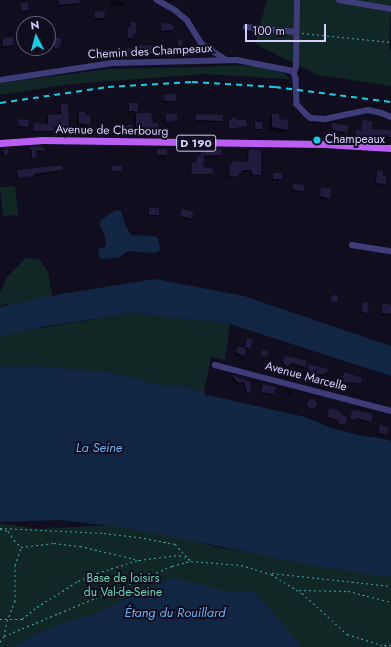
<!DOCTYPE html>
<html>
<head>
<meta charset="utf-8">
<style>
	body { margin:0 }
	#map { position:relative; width:391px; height:647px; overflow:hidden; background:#100e1e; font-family:Jost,sans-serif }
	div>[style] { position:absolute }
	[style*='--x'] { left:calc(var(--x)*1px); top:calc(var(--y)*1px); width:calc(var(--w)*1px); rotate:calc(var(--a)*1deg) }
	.green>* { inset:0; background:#112726; transform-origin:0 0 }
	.water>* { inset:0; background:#112643 }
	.shadow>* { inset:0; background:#0007 }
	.building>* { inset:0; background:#221b3d; transform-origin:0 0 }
	.round { border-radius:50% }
	.path>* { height:1px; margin-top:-0.5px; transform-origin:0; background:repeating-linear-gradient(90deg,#37a7a0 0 2px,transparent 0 5px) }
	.minor>* { height:5.5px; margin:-2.75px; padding:0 2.75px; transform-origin:2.75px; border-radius:2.75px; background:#3e3c79 }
	.major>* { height:7px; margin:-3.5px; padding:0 3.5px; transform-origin:3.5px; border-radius:3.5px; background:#ba5ef3 }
	.rail>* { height:1.5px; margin-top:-0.75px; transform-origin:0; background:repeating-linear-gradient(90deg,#12d0e4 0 6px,transparent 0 11px) }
	.dots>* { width:11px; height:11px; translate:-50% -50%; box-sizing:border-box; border:2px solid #100e1e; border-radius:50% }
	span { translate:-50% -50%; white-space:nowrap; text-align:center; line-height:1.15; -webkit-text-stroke:4px #100e1e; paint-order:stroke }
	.shield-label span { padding:1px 3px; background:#100e1e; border:1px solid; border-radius:3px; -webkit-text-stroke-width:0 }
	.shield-label { font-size:11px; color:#d3cefb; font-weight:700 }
	.street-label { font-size:12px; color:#d3cefb }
	.poi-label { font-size:12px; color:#d3cefb }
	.left { translate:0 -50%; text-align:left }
	.park-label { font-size:12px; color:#61d5b7 }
	.water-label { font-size:13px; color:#65b2f3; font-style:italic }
	.north { position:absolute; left:16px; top:16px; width:40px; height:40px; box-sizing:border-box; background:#100e1e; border:1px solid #5e5b76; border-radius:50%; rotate:354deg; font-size:11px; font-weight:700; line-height:16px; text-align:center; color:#d3cefb }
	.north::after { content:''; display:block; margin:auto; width:14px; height:18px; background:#12d0e4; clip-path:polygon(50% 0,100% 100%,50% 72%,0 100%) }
	.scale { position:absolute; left:245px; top:24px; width:81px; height:18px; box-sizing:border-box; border:2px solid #d3cefb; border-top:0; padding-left:5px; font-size:12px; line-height:14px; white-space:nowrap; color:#d3cefb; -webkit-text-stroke:3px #100e1e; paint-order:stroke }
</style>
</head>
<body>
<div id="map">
	<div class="green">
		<div style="clip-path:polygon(267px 0,391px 0,389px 50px,391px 51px,391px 86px,318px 75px,255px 44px)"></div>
		<div style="clip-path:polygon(241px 65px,268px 68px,284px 73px,289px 79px,203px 74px,72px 84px,0 95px,0 83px,109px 69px,205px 67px)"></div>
		<div style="left:15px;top:186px;width:29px;height:15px;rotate:84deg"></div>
		<div style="clip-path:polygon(26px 258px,39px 259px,48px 272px,53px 301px,13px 307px,6px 304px,0 306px,0 293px,6px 278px)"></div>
		<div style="clip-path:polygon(133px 313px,230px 324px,225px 360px,211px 357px,204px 391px,172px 385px,165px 386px,114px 373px,25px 365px,0 366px,0 336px,4px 334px)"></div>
		<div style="clip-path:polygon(0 523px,38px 529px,130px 524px,220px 548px,315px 561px,391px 576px,391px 647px,0 647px)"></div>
	</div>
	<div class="water">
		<div style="clip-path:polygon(116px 210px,121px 211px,126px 227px,131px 235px,154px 236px,158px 238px,160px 248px,158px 252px,154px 253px,128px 251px,118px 258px,101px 259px,98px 254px,99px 249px,106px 246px,105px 236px,100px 225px,101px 220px)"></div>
		<div style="clip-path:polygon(155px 279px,244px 296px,391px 346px,391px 376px,230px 324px,133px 313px,48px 326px,0 336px,0 307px,61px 294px)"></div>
		<div style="clip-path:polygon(25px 365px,114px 373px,165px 386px,172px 385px,204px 391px,205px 395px,209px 396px,210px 393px,212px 396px,305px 417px,334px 429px,359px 435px,389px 440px,391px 442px,391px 577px,326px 568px,128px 528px,60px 520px,0 522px,0 366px)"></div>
		<div style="clip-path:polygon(172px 577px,225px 591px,254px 591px,302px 647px,15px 647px,16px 644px,59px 624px,105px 610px)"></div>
	</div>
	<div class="shadow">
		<div style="clip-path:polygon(78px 0,79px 3px,77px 5px,58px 7px,59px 1px)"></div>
		<div style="clip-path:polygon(111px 0,124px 2px,122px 6px,110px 5px)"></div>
		<div style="clip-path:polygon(21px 4px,28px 10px,26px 12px,20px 12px,20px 6px)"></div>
		<div style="clip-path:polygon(95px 12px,103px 18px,101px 20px,93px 19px)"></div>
		<div style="clip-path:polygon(131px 23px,135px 33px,130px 40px,126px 39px,127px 29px)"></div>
		<div style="clip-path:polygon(162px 24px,170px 27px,172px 30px,168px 33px,160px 32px)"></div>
		<div style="clip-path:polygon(12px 38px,13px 45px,11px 47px,1px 48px,0 41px,2px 39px)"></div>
		<div style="clip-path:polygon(51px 39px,57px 47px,55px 49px,49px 46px,49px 41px)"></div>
		<div style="clip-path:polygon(179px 40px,181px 46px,176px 48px,177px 42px)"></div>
		<div style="clip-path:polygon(138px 46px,156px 54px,154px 56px,135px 56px,133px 60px,125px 57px,127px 49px,136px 50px)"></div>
		<div style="clip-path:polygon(190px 47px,194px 49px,199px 52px,189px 54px,188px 49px)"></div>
		<div style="clip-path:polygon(35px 48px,43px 48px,43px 51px,35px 53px)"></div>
		<div style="clip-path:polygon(165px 96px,175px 100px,173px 102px,163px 103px)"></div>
		<div style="clip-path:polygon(130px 104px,137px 110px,135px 112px,128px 113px,128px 106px)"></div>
		<div style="clip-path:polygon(61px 105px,68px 126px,66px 128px,53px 128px,51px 132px,32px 132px,34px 124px,46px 125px,46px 117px,48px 116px,59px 115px,59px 107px)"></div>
		<div style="clip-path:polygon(79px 113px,84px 113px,89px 124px,87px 126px,77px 125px,77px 115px)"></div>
		<div style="clip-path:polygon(136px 114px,157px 129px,154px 131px,132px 131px,131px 134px,119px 137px,120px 129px,134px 126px,134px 116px)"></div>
		<div style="clip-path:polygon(167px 115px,176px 119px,165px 123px,165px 117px)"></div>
		<div style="clip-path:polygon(272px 115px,278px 120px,287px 121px,287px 130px,284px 133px,269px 130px,269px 118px)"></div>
		<div style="clip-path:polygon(197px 116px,222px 121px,220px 122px,195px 122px)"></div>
		<div style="clip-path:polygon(233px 119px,235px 121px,246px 126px,228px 130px,227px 123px)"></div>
		<div style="clip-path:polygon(20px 120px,27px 127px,25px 128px,17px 128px)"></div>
		<div style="clip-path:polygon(364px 121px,370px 130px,391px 131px,391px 138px,380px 137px,378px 142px,354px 139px,355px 132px,360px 132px)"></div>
		<div style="clip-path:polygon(255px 123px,261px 129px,259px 131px,253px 130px)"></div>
		<div style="clip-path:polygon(332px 124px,346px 132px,345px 134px,330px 129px)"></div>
		<div style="clip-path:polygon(31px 147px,43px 151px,41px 153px,36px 152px,35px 156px,31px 159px,31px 151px,29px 151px)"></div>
		<div style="clip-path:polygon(158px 150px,166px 155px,164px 157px,156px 156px)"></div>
		<div style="clip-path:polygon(201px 150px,220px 155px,218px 157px,203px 157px,202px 168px,212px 174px,210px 175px,190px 175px,191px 165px,195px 164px)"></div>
		<div style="clip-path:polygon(249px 150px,260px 175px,258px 177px,251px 177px,249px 172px,240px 172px,233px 178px,227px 178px,229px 168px,234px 162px,247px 162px,247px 152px)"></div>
		<div style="clip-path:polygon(3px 151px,8px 154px,3px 157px,1px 153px)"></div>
		<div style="clip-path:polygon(113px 167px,121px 170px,119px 172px,111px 172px)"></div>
		<div style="clip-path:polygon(61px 170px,59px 172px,16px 179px,16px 173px,18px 171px)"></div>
		<div style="clip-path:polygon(377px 171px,384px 183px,382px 185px,374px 185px,376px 173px)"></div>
		<div style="clip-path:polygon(273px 174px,281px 174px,281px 179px,279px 181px,271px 181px)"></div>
		<div style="clip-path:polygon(295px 185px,302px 191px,300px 193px,292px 192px)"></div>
		<div style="clip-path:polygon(321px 189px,330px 190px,327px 200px,319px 198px)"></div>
		<div style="clip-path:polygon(149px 209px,158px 209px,158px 215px,156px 217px,147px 217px)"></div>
		<div style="clip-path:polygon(182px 210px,193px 213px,193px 219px,191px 220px,180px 218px)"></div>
		<div style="clip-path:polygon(332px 295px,337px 296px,335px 302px,331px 301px)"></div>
		<div style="clip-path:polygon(363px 303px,366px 312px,364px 314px,360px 313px)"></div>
		<div style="clip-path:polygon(384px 304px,391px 306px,390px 316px,380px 314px)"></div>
		<div style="clip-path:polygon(247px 340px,249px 349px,244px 349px,241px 357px,234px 355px,238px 348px,244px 349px)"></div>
		<div style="clip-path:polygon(262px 351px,267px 352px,263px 358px,260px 356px)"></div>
		<div style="clip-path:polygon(285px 357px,304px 366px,303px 368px,290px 364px,284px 366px,282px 364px)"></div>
		<div style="clip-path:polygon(309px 365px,326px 373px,321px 376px,305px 372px)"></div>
		<div style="clip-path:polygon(232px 376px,249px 383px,249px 393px,247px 395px,242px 383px,235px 383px,231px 378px)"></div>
		<div style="clip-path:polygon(263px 385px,273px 393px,272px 395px,260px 394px)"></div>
		<div style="clip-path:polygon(288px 391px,291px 392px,290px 395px,287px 395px)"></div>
		<div style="clip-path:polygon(310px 400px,317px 403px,313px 411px,306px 409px)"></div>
		<div style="clip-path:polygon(330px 409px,340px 416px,344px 425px,342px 426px,336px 424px,337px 421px,326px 418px)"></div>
		<div style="clip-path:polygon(352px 411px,370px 421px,369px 423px,356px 419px,354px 421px,349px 420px)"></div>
		<div style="clip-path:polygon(380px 425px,386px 434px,384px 436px,377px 434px)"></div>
	</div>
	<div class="building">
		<div style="clip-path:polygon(59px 0,79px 0,80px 3px,59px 5px)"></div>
		<div style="clip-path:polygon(21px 3px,28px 3px,29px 10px,21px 11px)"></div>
		<div style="clip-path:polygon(95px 11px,105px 12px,104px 18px,94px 18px)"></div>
		<div style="clip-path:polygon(131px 22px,136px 23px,136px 34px,133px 34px,133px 38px,127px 38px,128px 27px,130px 27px)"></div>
		<div style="clip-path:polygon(162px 23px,171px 24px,171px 26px,174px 26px,173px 30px,161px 31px)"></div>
		<div style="left:13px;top:37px;width:8px;height:11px;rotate:83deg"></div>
		<div style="clip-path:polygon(51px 38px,61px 38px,61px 44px,58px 48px,55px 48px,51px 44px)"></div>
		<div style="clip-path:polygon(178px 39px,183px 40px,182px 46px,178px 46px)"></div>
		<div style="clip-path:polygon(137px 45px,157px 46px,157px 54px,136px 55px,136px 58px,129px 58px,129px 56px,126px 56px,127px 48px,137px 49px)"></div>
		<div style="clip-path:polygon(190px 46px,195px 46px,195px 48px,200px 49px,200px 53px,190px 53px)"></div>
		<div style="clip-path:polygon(176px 94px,176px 101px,165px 101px,164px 95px)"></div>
		<div style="left:129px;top:103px;width:9px;height:8px"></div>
		<div style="clip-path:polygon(61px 104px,68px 104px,69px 127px,54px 127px,54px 131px,33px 131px,34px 123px,48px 124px,48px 115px,61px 114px)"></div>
		<div style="clip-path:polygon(79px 112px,85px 112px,85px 115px,90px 115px,90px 125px,79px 123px)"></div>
		<div style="clip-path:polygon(136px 113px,151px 113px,153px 123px,158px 123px,158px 129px,136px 129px)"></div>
		<div style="clip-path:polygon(166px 114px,177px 114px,177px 120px,166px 122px)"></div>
		<div style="left:196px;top:114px;width:27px;height:6px;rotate:2deg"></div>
		<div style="clip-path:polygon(272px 114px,279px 114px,279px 119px,288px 120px,288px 130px,272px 127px)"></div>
		<div style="clip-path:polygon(232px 118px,236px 118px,236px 120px,246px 120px,247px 126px,229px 129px,229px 120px,232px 120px)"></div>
		<div style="left:19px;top:119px;width:10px;height:7px;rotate:6deg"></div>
		<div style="clip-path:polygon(363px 120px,373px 122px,371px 129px,391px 130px,391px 137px,381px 136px,381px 141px,355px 138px,356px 130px,361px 131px)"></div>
		<div style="left:255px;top:122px;width:7px;height:7px"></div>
		<div style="clip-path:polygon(332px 123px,348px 126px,347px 133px,334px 130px,331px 128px)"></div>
		<div style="clip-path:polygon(127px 125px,133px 125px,133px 134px,126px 133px,126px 136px,120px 136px,120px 128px,127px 127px)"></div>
		<div style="clip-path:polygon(30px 146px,44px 147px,44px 151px,37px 150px,36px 157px,32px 158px,32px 150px,30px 149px)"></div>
		<div style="left:8px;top:149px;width:5px;height:5px;rotate:79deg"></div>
		<div style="left:157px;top:149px;width:10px;height:6px"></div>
		<div style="clip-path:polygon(201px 149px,221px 149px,221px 155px,200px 156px)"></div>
		<div style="clip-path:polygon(249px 149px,261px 150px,261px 175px,253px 175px,251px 170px,243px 170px,236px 177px,229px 176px,230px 165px,234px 161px,248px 162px)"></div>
		<div style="clip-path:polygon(198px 156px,204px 156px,203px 167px,213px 168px,213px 174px,191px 174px,192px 162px,196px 163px)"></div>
		<div style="clip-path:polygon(55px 166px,62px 166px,62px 170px,34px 174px,34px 176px,18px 178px,17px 170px)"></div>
		<div style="left:112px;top:166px;width:10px;height:5px"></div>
		<div style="clip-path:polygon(377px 170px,383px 171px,383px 176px,386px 176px,385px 184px,376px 183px)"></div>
		<div style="left:273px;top:173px;width:9px;height:6px"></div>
		<div style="left:294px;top:184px;width:10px;height:6px;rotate:6deg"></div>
		<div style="clip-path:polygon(321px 188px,331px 189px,330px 199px,320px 196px)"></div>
		<div style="left:149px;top:208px;width:10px;height:7px"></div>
		<div style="left:182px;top:209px;width:12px;height:7px;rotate:14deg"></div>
		<div class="round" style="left:330.5px;top:294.5px;width:7px;height:7px"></div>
		<div style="left:363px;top:302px;width:6px;height:10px;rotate:9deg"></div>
		<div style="clip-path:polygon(383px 303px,391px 305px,391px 314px,381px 313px)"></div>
		<div style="clip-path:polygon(247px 338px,253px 339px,250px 349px,245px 347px)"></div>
		<div style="left:238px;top:346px;width:9px;height:7px;rotate:21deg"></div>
		<div class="round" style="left:260.5px;top:349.5px;width:7px;height:7px"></div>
		<div style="clip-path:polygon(285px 356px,307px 361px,305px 367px,292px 363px,288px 366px,285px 365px,283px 362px)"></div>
		<div style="clip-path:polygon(308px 364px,328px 369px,326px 373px,324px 373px,323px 375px,306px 371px)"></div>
		<div style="clip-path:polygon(344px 372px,362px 378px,361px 383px,342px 382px)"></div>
		<div style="clip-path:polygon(232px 375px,250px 382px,251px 386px,250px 393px,247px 393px,244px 382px,237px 382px)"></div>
		<div style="clip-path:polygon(263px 384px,276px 387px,274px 394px,261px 392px)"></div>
		<div class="round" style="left:307px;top:399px;width:10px;height:10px"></div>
		<div style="clip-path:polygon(329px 408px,338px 410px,338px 412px,342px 413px,341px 415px,347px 417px,345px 425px,337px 423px,338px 420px,327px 417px)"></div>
		<div style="clip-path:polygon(352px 410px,373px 414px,371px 422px,357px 418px,356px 420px,350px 419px)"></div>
		<div style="clip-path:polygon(380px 424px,389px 428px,387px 435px,378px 433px)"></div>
	</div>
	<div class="path">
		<div style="--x:302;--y:33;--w:89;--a:5.8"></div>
		<div style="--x:0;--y:528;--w:104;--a:2.8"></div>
		<div style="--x:104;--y:533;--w:35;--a:7"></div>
		<div style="--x:139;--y:537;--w:37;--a:11"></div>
		<div style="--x:175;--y:544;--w:22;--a:47"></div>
		<div style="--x:0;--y:529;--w:8;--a:14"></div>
		<div style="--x:8;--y:531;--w:11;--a:56"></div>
		<div style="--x:14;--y:540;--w:10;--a:45"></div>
		<div style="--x:21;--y:547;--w:33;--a:-7"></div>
		<div style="--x:54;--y:543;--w:26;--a:7"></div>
		<div style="--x:80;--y:546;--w:61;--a:13.3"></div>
		<div style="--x:139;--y:560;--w:40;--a:-7.1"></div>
		<div style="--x:179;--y:555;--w:12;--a:24"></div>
		<div style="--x:272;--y:573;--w:120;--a:6.2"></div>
		<div style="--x:299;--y:590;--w:49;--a:1.2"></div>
		<div style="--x:348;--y:591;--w:44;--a:14.3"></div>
		<div style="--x:0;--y:619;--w:22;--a:0"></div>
		<div style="--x:22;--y:619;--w:19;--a:-39"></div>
		<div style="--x:37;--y:607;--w:49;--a:-32.4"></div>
		<div style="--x:78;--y:581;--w:21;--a:-23"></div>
		<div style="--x:97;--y:573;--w:43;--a:-17.6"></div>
		<div style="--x:4;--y:636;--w:15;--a:-79"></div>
		<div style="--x:7;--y:621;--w:22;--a:-68"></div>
		<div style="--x:15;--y:601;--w:36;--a:-90"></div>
		<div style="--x:15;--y:565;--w:18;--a:-71"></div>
		<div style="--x:0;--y:642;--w:7;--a:-56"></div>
		<div style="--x:4;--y:636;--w:182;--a:-22.6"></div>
		<div style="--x:172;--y:566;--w:20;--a:-15"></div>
		<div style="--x:191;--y:561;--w:50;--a:4.6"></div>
		<div style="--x:241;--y:565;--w:31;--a:17"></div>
		<div style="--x:271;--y:574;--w:36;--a:32"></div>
		<div style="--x:302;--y:593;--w:61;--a:42.3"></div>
		<div style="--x:347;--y:634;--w:43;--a:17.6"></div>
		<div style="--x:384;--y:645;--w:7;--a:0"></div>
	</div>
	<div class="minor">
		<div style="--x:157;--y:0;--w:21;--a:29"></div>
		<div style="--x:175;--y:10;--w:16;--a:40"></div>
		<div style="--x:187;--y:20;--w:28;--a:58"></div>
		<div style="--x:202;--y:44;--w:27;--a:33"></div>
		<div style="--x:339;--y:0;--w:53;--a:9.8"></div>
		<div style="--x:246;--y:27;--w:51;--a:5.6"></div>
		<div style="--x:294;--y:72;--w:5;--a:-68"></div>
		<div style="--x:296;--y:67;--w:67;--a:-89.1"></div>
		<div style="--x:0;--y:80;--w:113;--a:-8.6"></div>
		<div style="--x:112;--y:63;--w:125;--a:-1.4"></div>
		<div style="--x:237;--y:60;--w:57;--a:11.1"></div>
		<div style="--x:293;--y:71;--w:8;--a:67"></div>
		<div style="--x:296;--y:78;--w:26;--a:88"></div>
		<div style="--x:297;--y:104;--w:13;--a:48"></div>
		<div style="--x:306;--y:114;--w:6;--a:39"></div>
		<div style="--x:311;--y:118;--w:14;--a:4"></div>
		<div style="--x:325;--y:119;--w:44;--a:-11.8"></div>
		<div style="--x:368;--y:110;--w:14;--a:12"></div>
		<div style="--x:382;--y:113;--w:10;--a:24"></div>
		<div style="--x:352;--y:245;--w:39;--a:9"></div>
		<div style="--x:215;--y:365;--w:182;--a:14.6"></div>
	</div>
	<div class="major">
		<div style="--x:0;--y:143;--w:43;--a:-4"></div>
		<div style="--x:43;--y:140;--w:282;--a:0.8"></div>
		<div style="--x:325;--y:144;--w:66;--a:3.5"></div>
	</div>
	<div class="rail">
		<div style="--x:0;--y:103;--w:109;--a:-8.4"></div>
		<div style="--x:108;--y:87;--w:84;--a:-3.4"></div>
		<div style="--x:192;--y:82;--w:83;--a:3.4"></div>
		<div style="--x:275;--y:87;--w:117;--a:7.4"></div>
	</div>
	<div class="dots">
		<div style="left:317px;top:140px;background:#12d0e4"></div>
	</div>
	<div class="shield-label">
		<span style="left:196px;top:143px">D 190</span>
	</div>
	<div class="street-label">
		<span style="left:150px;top:52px;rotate:-3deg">Chemin des Champeaux</span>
		<span style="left:112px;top:131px;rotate:1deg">Avenue de Cherbourg</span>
		<span style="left:306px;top:377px;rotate:15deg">Avenue Marcelle</span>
	</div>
	<div class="poi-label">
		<span class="left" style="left:325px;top:140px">Champeaux</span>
	</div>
	<div class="park-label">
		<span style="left:123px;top:586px">Base de loisirs<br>du Val-de-Seine</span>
	</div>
	<div class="water-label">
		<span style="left:99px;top:448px">La Seine</span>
		<span style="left:175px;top:613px">Étang du Rouillard</span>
	</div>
	<div class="north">N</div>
	<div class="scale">100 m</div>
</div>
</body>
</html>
